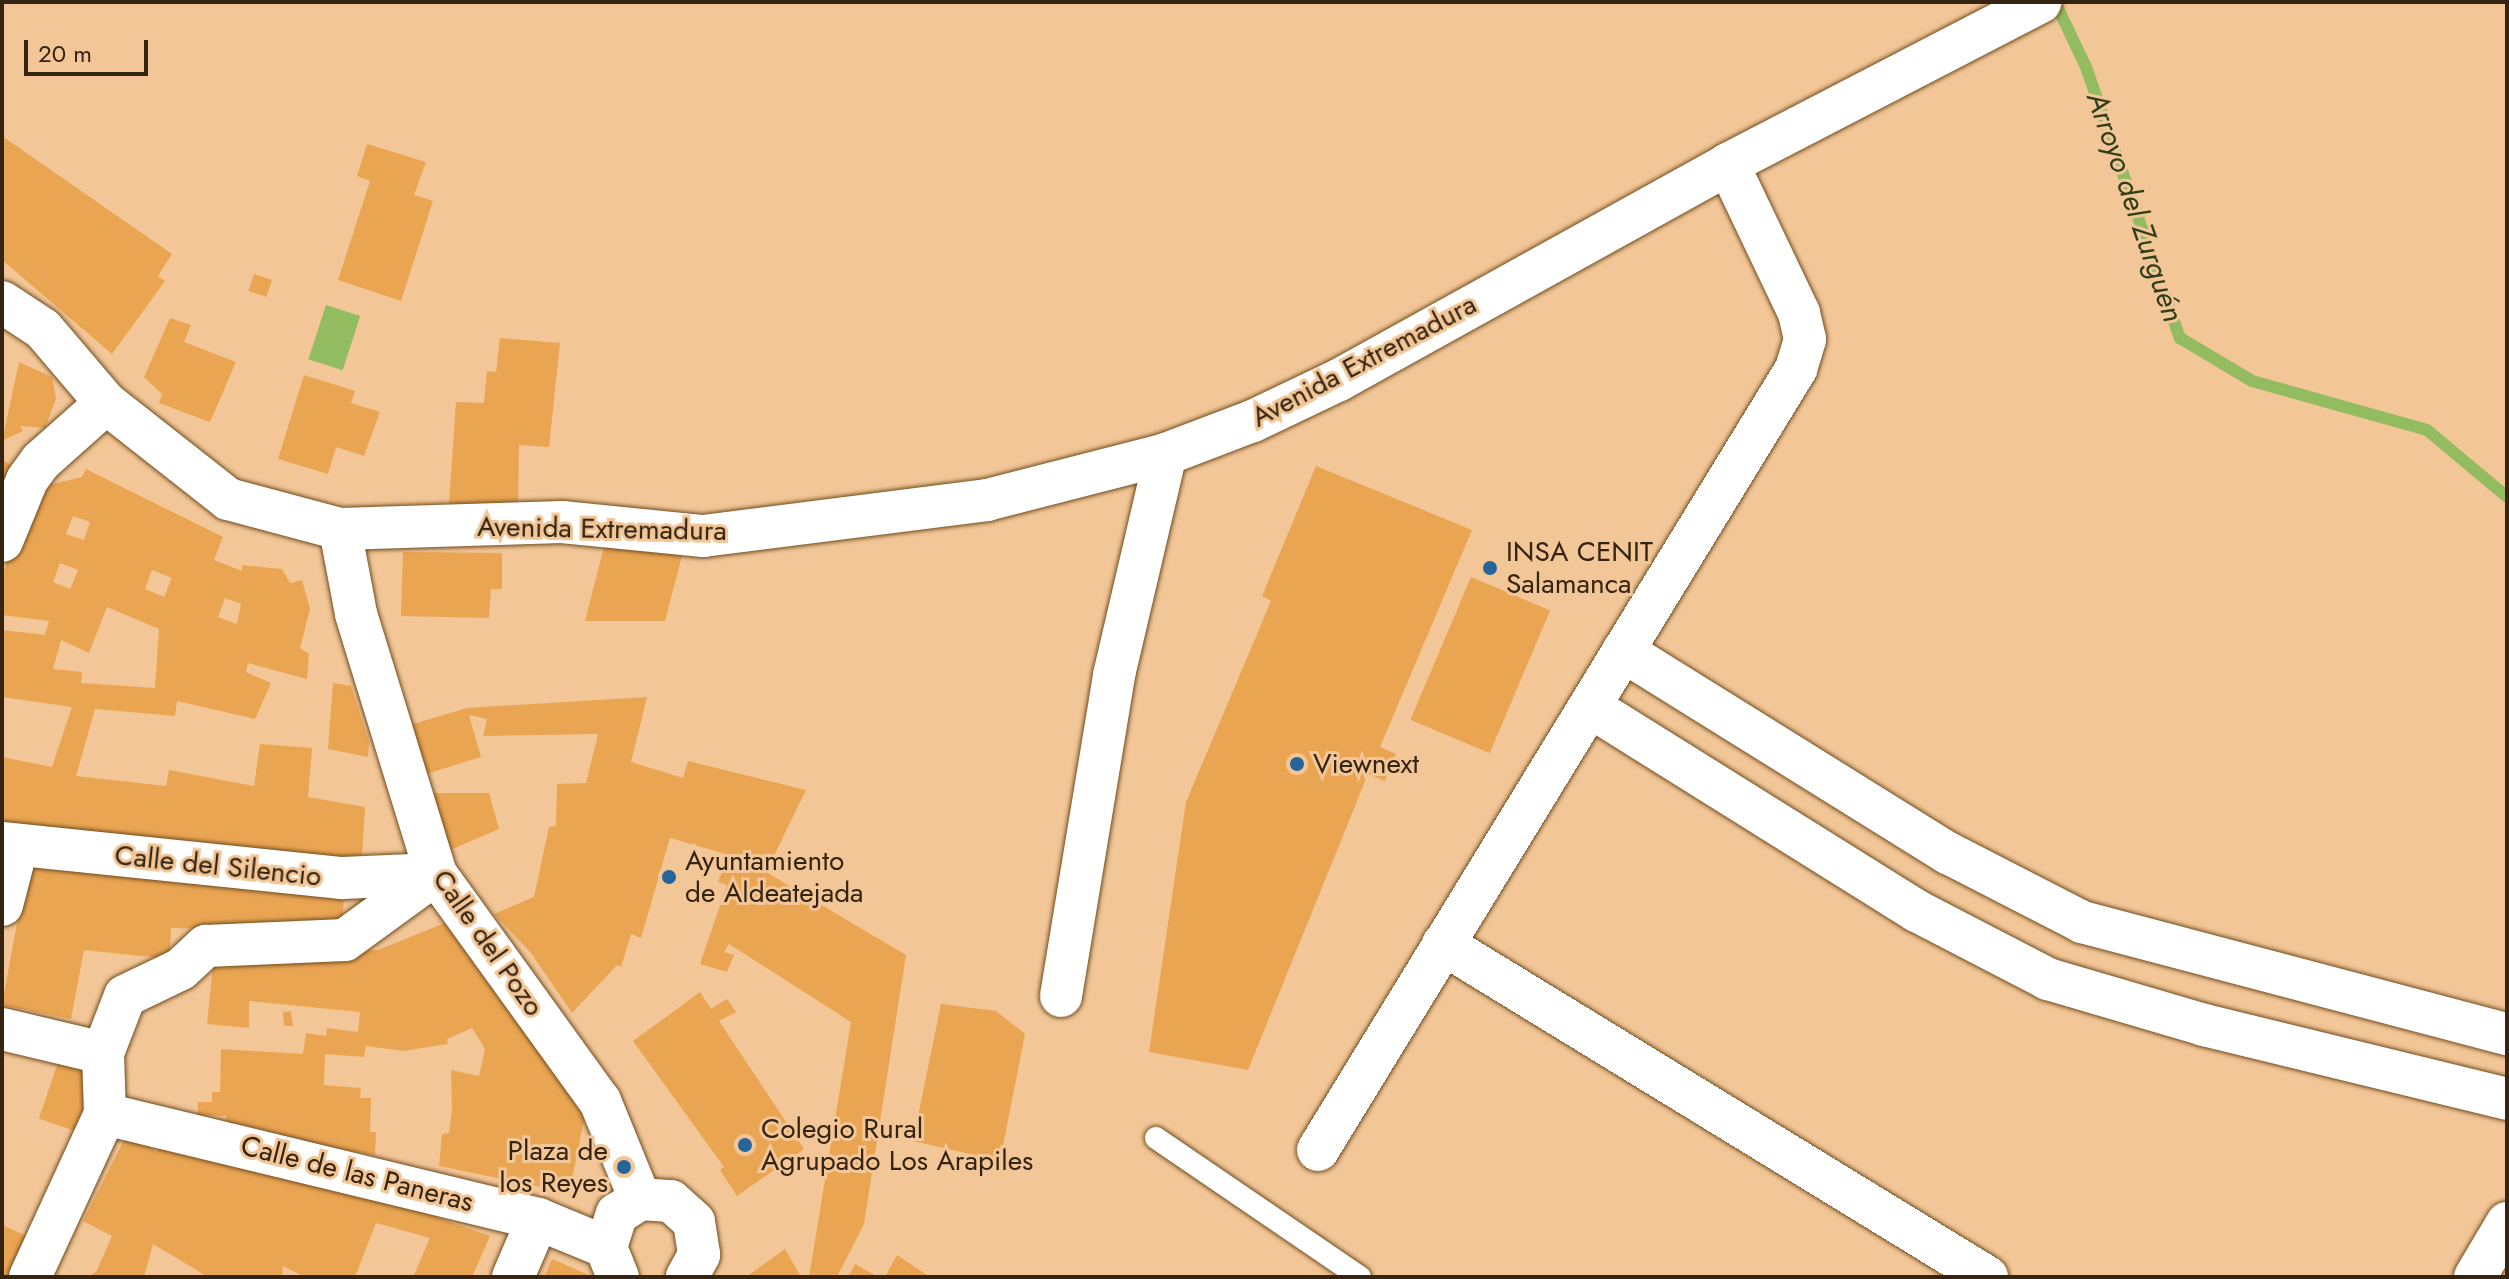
<!DOCTYPE html>
<html>
<head>
<meta charset="utf-8">
<style>
	body { margin:0 }
	#map { position:relative; width:2509px; height:1279px; overflow:hidden; background:#f2c697; font-family:Jost,sans-serif }
	div>[style] { position:absolute }
	[style*='--x'] { left:calc(var(--x)*1px); top:calc(var(--y)*1px); width:calc(var(--w)*1px); rotate:calc(var(--a)*1deg) }
	.water>* { inset:0; background:#93bb60; transform-origin:0 0 }
	.stream>* { height:12px; margin:-6px; padding:0 6px; transform-origin:6px; border-radius:6px; background:#93bb60 }
	.building>* { inset:0; background:#eaa553; transform-origin:0 0 }
	.roads { filter:drop-shadow(0 0 2px #714c1e) drop-shadow(0 0 2px #714c1e) }
	.lane>* { height:22px; margin:-11px; padding:0 11px; transform-origin:11px; border-radius:11px; background:#fff }
	.street>* { height:42px; margin:-21px; padding:0 21px; transform-origin:21px; border-radius:21px; background:#fff }
	.dots>* { width:22px; height:22px; translate:-50% -50%; box-sizing:border-box; border:4px solid #f2c697; border-radius:50% }
	span { translate:-50% -50%; white-space:nowrap; text-align:center; line-height:1.15; -webkit-text-stroke:6px #f2c697; paint-order:stroke }
	.street-label { font-size:28px; color:#342411 }
	.poi-label { font-size:28px; color:#342411 }
	.left { translate:0 -50%; text-align:left }
	.right { translate:-100% -50%; text-align:right }
	.water-label { font-size:30px; color:#2f3f19; font-style:italic }
	.frame { position:absolute; inset:0; border:4px solid #342411; pointer-events:none }
	.scale { position:absolute; left:24px; top:40px; width:124px; height:36px; box-sizing:border-box; border:4px solid #342411; border-top:0; padding-left:10px; font-size:24px; line-height:28px; white-space:nowrap; color:#342411; -webkit-text-stroke:6px #f2c697; paint-order:stroke }
</style>
</head>
<body>
<div id="map">
	<div class="water">
		<div style="left:326px;top:305px;width:36px;height:57px;rotate:18deg"></div>
	</div>
	<div class="stream">
		<div style="--x:2055;--y:2;--w:72;--a:64.5"></div>
		<div style="--x:2086;--y:67;--w:287;--a:70.9"></div>
		<div style="--x:2180;--y:338;--w:84;--a:30.8"></div>
		<div style="--x:2252;--y:381;--w:182;--a:15.6"></div>
		<div style="--x:2427;--y:430;--w:104;--a:39.9"></div>
	</div>
	<div class="building">
		<div style="clip-path:polygon(2px 136px,172px 254px,158px 276px,165px 281px,112px 354px,2px 260px)"></div>
		<div style="clip-path:polygon(367px 144px,426px 162px,414px 195px,433px 201px,401px 301px,338px 280px,370px 181px,357px 176px)"></div>
		<div style="left:254px;top:274px;width:19px;height:18px;rotate:18deg"></div>
		<div style="clip-path:polygon(170px 318px,191px 325px,184px 342px,236px 362px,210px 422px,159px 403px,162px 394px,144px 377px)"></div>
		<div style="clip-path:polygon(500px 338px,560px 343px,549px 447px,519px 445px,518px 507px,449px 503px,456px 402px,484px 403px,487px 371px,496px 372px)"></div>
		<div style="clip-path:polygon(19px 362px,52px 377px,56px 399px,45px 428px,20px 426px,23px 431px,2px 441px)"></div>
		<div style="clip-path:polygon(304px 375px,355px 391px,351px 403px,380px 412px,364px 456px,336px 447px,328px 474px,278px 459px)"></div>
		<div style="clip-path:polygon(3px 460px,12px 466px,2px 493px,2px 463px)"></div>
		<div style="clip-path:polygon(1316px 466px,1472px 530px,1380px 747px,1396px 754px,1385px 781px,1368px 774px,1248px 1070px,1149px 1052px,1186px 802px,1271px 601px,1262px 596px)"></div>
		<div style="clip-path:polygon(evenodd,86px 469px,223px 537px,214px 560px,242px 571px,242px 565px,282px 569px,290px 583px,302px 580px,310px 609px,300px 648px,309px 654px,307px 679px,248px 663px,246px 672px,271px 683px,255px 719px,177px 701px,175px 716px,95px 709px,76px 776px,166px 786px,169px 770px,254px 786px,260px 744px,312px 748px,308px 797px,365px 807px,361px 871px,2px 833px,2px 757px,52px 767px,72px 707px,2px 697px,2px 630px,45px 635px,49px 621px,2px 615px,2px 575px,36px 488px,82px 477px,86px 469px,73px 516px,90px 522px,84px 540px,66px 534px,73px 516px,86px 469px,60px 563px,78px 570px,70px 589px,53px 582px,60px 563px,86px 469px,152px 570px,172px 578px,164px 597px,145px 589px,152px 570px,86px 469px,225px 598px,241px 604px,237px 624px,218px 617px,225px 598px,86px 469px,107px 607px,159px 629px,155px 688px,81px 683px,82px 672px,53px 669px,61px 640px,89px 653px,107px 607px)"></div>
		<div style="clip-path:polygon(604px 547px,684px 548px,665px 621px,585px 621px)"></div>
		<div style="clip-path:polygon(403px 552px,502px 553px,502px 589px,491px 589px,489px 618px,401px 616px)"></div>
		<div style="left:1471px;top:577px;width:86px;height:155px;rotate:23deg"></div>
		<div style="clip-path:polygon(333px 683px,351px 686px,369px 742px,368px 757px,328px 749px)"></div>
		<div style="clip-path:polygon(647px 697px,631px 762px,683px 778px,688px 761px,806px 790px,766px 872px,906px 955px,864px 1224px,837px 1277px,809px 1277px,851px 1022px,729px 944px,724px 952px,734px 955px,727px 972px,700px 964px,727px 885px,718px 882px,729px 855px,670px 838px,641px 938px,631px 934px,621px 967px,617px 965px,572px 1013px,531px 953px,494px 914px,534px 897px,549px 827px,556px 826px,557px 784px,586px 783px,598px 734px,483px 736px,487px 719px,469px 715px,481px 757px,426px 774px,413px 724px,467px 708px)"></div>
		<div style="clip-path:polygon(432px 793px,489px 793px,499px 829px,450px 850px)"></div>
		<div style="clip-path:polygon(29px 857px,174px 873px,173px 883px,344px 891px,342px 932px,171px 928px,170px 954px,162px 958px,84px 950px,71px 1019px,2px 1005px)"></div>
		<div style="clip-path:polygon(457px 918px,585px 1116px,569px 1193px,439px 1166px,442px 1134px,449px 1133px,452px 1109px,451px 1070px,479px 1076px,485px 1049px,472px 1028px,447px 1039px,448px 1044px,403px 1051px,366px 1046px,364px 1057px,325px 1054px,324px 1085px,361px 1088px,360px 1098px,371px 1098px,370px 1132px,376px 1132px,375px 1155px,267px 1138px,267px 1130px,226px 1122px,226px 1116px,198px 1115px,198px 1102px,212px 1102px,212px 1092px,220px 1092px,221px 1049px,303px 1054px,306px 1033px,326px 1036px,327px 1028px,358px 1032px,360px 1012px,249px 1001px,249px 1028px,207px 1024px,214px 955px,378px 950px)"></div>
		<div style="clip-path:polygon(700px 992px,711px 1009px,727px 999px,736px 1012px,719px 1021px,804px 1149px,737px 1196px,720px 1170px,724px 1167px,633px 1041px)"></div>
		<div style="clip-path:polygon(941px 1004px,996px 1011px,1025px 1034px,1000px 1161px,913px 1141px)"></div>
		<div style="clip-path:polygon(291px 1011px,293px 1026px,284px 1026px,283px 1012px)"></div>
		<div style="left:60px;top:1057px;width:42px;height:65px;rotate:19deg"></div>
		<div style="clip-path:polygon(129px 1130px,156px 1152px,167px 1136px,385px 1199px,490px 1236px,472px 1277px,413px 1277px,430px 1238px,376px 1223px,355px 1277px,305px 1277px,283px 1266px,282px 1277px,208px 1277px,153px 1244px,144px 1277px,87px 1277px,96px 1272px,112px 1236px,83px 1221px)"></div>
		<div style="clip-path:polygon(2px 1225px,38px 1241px,22px 1277px,2px 1277px)"></div>
		<div style="clip-path:polygon(785px 1249px,801px 1277px,746px 1277px)"></div>
		<div style="clip-path:polygon(897px 1255px,930px 1277px,885px 1277px)"></div>
		<div style="clip-path:polygon(552px 1259px,564px 1264px,593px 1277px,544px 1277px)"></div>
		<div style="clip-path:polygon(855px 1264px,878px 1277px,848px 1277px)"></div>
	</div>
	<div class="roads">
		<div class="lane">
			<div style="--x:1156;--y:1138;--w:247;--a:34.3"></div>
		</div>
		<div class="street">
			<div style="--x:2;--y:302;--w:49;--a:33.4"></div>
			<div style="--x:43;--y:329;--w:97;--a:49.6"></div>
			<div style="--x:106;--y:403;--w:155;--a:38.2"></div>
			<div style="--x:228;--y:499;--w:116;--a:15"></div>
			<div style="--x:340;--y:529;--w:222;--a:-1.8"></div>
			<div style="--x:562;--y:522;--w:142;--a:5.7"></div>
			<div style="--x:703;--y:536;--w:286;--a:-7.2"></div>
			<div style="--x:987;--y:500;--w:185;--a:-14.4"></div>
			<div style="--x:1166;--y:454;--w:93;--a:-20.8"></div>
			<div style="--x:1253;--y:421;--w:95;--a:-25.5"></div>
			<div style="--x:1339;--y:380;--w:445;--a:-29"></div>
			<div style="--x:1728;--y:164;--w:352;--a:-27.4"></div>
			<div style="--x:340;--y:529;--w:86;--a:79.3"></div>
			<div style="--x:356;--y:614;--w:272;--a:72.9"></div>
			<div style="--x:436;--y:874;--w:280;--a:54.2"></div>
			<div style="--x:600;--y:1101;--w:106;--a:67.8"></div>
			<div style="--x:2;--y:541;--w:66;--a:-67.7"></div>
			<div style="--x:27;--y:480;--w:24;--a:-54"></div>
			<div style="--x:41;--y:461;--w:87;--a:-41.7"></div>
			<div style="--x:1623;--y:651;--w:383;--a:31.9"></div>
			<div style="--x:1948;--y:853;--w:151;--a:27.2"></div>
			<div style="--x:2082;--y:922;--w:440;--a:14.8"></div>
			<div style="--x:1592;--y:708;--w:383;--a:32"></div>
			<div style="--x:1917;--y:911;--w:148;--a:27.4"></div>
			<div style="--x:2048;--y:979;--w:163;--a:16.4"></div>
			<div style="--x:2204;--y:1025;--w:312;--a:13.7"></div>
			<div style="--x:2;--y:843;--w:342;--a:5.9"></div>
			<div style="--x:342;--y:878;--w:94;--a:-2.4"></div>
			<div style="--x:2;--y:905;--w:60;--a:-75.5"></div>
			<div style="--x:1443;--y:944;--w:638;--a:31.47"></div>
			<div style="--x:1061;--y:996;--w:325;--a:-80.6"></div>
			<div style="--x:1114;--y:675;--w:227;--a:-76.8"></div>
			<div style="--x:2;--y:1029;--w:104;--a:13.4"></div>
			<div style="--x:105;--y:1114;--w:446;--a:13.6"></div>
			<div style="--x:538;--y:1219;--w:74;--a:22.4"></div>
			<div style="--x:1318;--y:1150;--w:916;--a:-58.53"></div>
			<div style="--x:1796;--y:369;--w:31;--a:-73"></div>
			<div style="--x:1805;--y:339;--w:27;--a:-103"></div>
			<div style="--x:1799;--y:313;--w:165;--a:-115.5"></div>
			<div style="--x:30;--y:1277;--w:179;--a:-65.3"></div>
			<div style="--x:105;--y:1114;--w:61;--a:-91.9"></div>
			<div style="--x:103;--y:1053;--w:61;--a:-68.9"></div>
			<div style="--x:125;--y:996;--w:62;--a:-25.7"></div>
			<div style="--x:181;--y:969;--w:34;--a:-43"></div>
			<div style="--x:206;--y:946;--w:139;--a:-2.5"></div>
			<div style="--x:345;--y:940;--w:112;--a:-36"></div>
			<div style="--x:513;--y:1277;--w:63;--a:-66.7"></div>
			<div style="--x:618;--y:1277;--w:32;--a:-112"></div>
			<div style="--x:606;--y:1247;--w:35;--a:-72"></div>
			<div style="--x:617;--y:1214;--w:27;--a:-33"></div>
			<div style="--x:640;--y:1199;--w:31;--a:4"></div>
			<div style="--x:671;--y:1201;--w:31;--a:42"></div>
			<div style="--x:694;--y:1222;--w:33;--a:81"></div>
			<div style="--x:699;--y:1255;--w:25;--a:119"></div>
			<div style="--x:2475;--y:1277;--w:63;--a:-59.3"></div>
		</div>
	</div>
	<div class="dots">
		<div style="left:1490px;top:568px;background:#26649a"></div>
		<div style="left:1297px;top:764px;background:#26649a"></div>
		<div style="left:669px;top:877px;background:#26649a"></div>
		<div style="left:745px;top:1145px;background:#26649a"></div>
		<div style="left:624px;top:1167px;background:#26649a"></div>
	</div>
	<div class="street-label">
		<span style="left:1364px;top:361px;rotate:-28deg">Avenida Extremadura</span>
		<span style="left:602px;top:529px;rotate:1deg">Avenida Extremadura</span>
		<span style="left:218px;top:866px;rotate:6deg">Calle del Silencio</span>
		<span style="left:488px;top:943px;rotate:55deg">Calle del Pozo</span>
		<span style="left:357px;top:1174px;rotate:14deg">Calle de las Paneras</span>
	</div>
	<div class="poi-label">
		<span class="left" style="left:1506px;top:568px">INSA CENIT<br>Salamanca</span>
		<span class="left" style="left:1313px;top:764px">Viewnext</span>
		<span class="left" style="left:685px;top:877px">Ayuntamiento<br>de Aldeatejada</span>
		<span class="left" style="left:761px;top:1145px">Colegio Rural<br>Agrupado Los Arapiles</span>
		<span class="right" style="left:608px;top:1167px">Plaza de<br>los Reyes</span>
	</div>
	<div class="water-label">
		<span style="left:2135px;top:207px;rotate:71deg">Arroyo del Zurguén</span>
	</div>
	<div class="frame"></div>
	<div class="scale">20 m</div>
</div>
</body>
</html>
